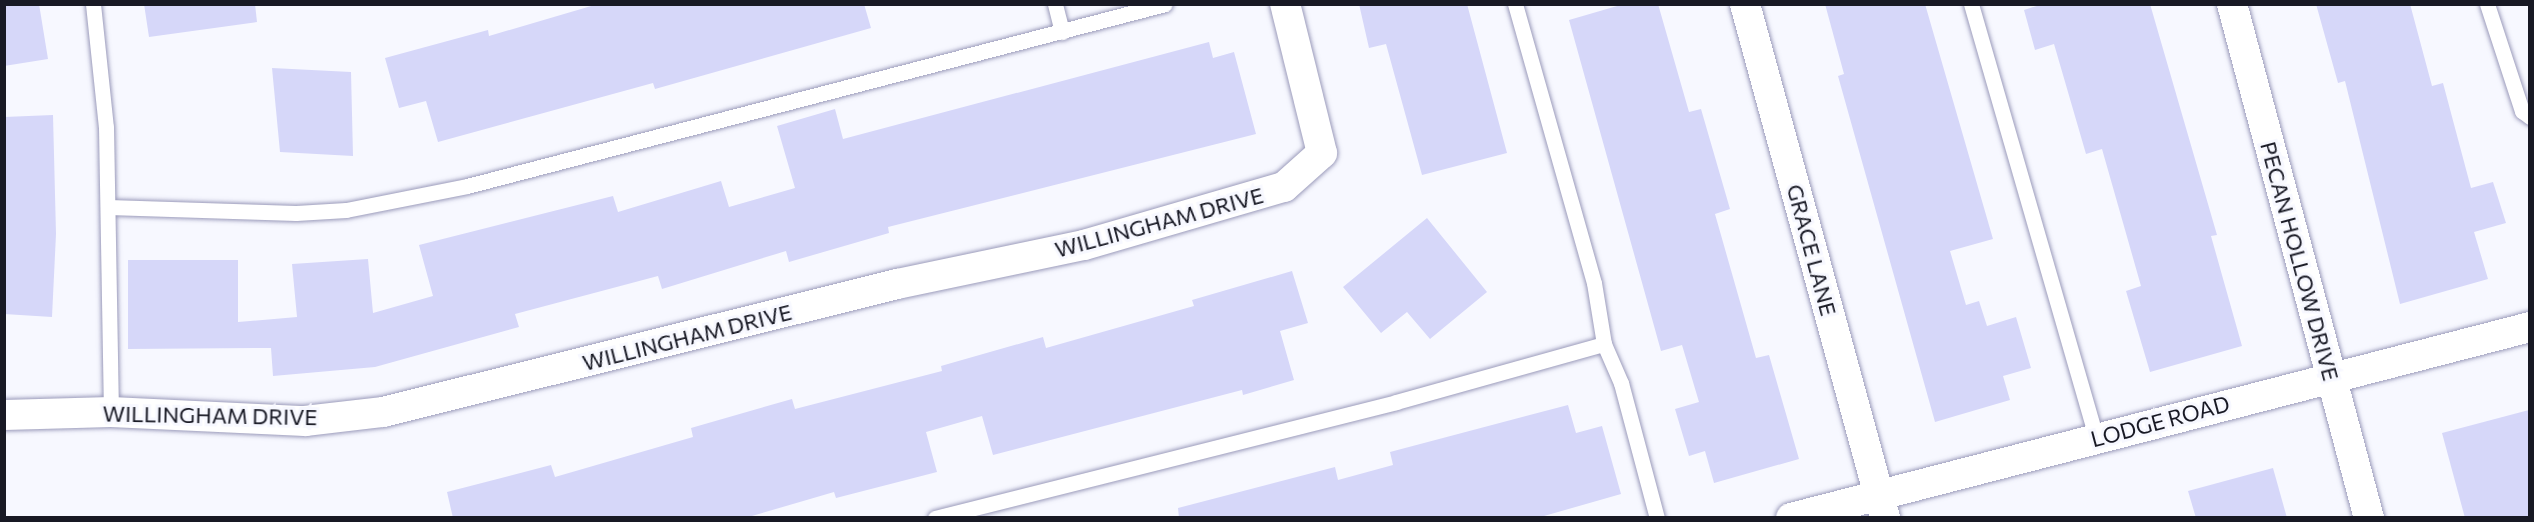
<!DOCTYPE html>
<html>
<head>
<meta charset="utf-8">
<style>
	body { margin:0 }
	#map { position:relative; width:2534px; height:522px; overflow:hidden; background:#f7f8ff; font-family:Commissioner,sans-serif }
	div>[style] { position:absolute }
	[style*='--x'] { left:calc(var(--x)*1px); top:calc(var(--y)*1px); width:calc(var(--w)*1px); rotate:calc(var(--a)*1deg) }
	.building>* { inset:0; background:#d6d7f9 }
	.roads { filter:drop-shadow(0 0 2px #9b9bbb) drop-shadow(0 0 2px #9b9bbb) }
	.service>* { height:15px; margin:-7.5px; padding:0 7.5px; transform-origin:7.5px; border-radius:7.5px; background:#fff }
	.minor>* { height:30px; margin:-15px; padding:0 15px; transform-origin:15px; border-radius:15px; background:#fff }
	span { translate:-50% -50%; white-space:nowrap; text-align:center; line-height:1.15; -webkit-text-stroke:6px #f7f8ff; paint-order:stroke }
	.street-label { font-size:22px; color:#181924 }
	.frame { position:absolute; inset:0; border:6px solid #181924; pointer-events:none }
</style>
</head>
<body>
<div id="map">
	<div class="building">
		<div style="clip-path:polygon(4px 4px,39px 4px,48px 59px,4px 66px)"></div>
		<div style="clip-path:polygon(144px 4px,255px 4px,257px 22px,149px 37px)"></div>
		<div style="clip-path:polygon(598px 4px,864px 4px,871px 28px,655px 89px,653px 83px,438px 142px,426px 101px,399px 108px,385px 58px,488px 30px,489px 36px)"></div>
		<div style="clip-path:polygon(1359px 4px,1467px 4px,1507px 153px,1422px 175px,1386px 44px,1369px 48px)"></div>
		<div style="clip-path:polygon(1624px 4px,1658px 4px,1689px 112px,1701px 109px,1730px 209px,1715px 214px,1756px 358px,1769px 355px,1799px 459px,1714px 483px,1705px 451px,1689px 456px,1675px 409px,1699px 402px,1682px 345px,1661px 351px,1569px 20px)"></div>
		<div style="clip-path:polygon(1825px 4px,1925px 4px,1993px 239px,1950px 251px,1966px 305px,1979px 301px,1987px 326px,2016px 317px,2031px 368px,2003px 376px,2010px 400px,1935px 422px,1838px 76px,1844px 74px)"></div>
		<div style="clip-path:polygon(2043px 4px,2150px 4px,2217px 235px,2211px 236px,2242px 346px,2150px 372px,2126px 291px,2141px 286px,2102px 149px,2086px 154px,2054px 44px,2035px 50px,2024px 10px)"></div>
		<div style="clip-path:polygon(2316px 4px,2410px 4px,2432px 86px,2443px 83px,2471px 188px,2493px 182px,2506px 223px,2474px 232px,2488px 279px,2400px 304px,2345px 81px,2338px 83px)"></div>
		<div style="clip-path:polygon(1209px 42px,1213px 58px,1234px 52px,1256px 134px,888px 227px,889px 233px,789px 262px,786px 251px,662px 289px,658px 276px,515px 314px,519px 327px,375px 367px,273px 376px,271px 348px,128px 349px,128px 260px,238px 260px,238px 322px,297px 317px,292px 264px,368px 259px,373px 313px,433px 296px,419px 245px,613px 196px,618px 212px,721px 181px,729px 207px,795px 188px,777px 126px,835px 109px,843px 139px)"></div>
		<div style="clip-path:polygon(272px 68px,351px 72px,353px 156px,280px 152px)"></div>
		<div style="clip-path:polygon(53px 115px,56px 234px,52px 317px,4px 314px,4px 117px)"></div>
		<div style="clip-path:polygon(1427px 218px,1487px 292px,1430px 339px,1407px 312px,1381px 333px,1343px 287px)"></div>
		<div style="clip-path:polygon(1292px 271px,1308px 323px,1280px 331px,1294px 380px,1243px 395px,1242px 390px,993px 455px,982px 416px,926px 432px,937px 472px,836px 498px,834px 492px,745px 518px,453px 518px,447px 492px,551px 465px,555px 477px,693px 437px,691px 428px,792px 399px,795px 409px,942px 371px,941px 366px,1043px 337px,1046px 348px,1194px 306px,1192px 300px)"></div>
		<div style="clip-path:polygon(1568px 405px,1576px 433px,1602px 426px,1621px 494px,1537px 518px,1179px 518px,1178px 508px,1335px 467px,1338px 480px,1393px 465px,1390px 452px)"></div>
		<div style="clip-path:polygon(2529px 410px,2529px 518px,2465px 518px,2442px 433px)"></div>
		<div style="clip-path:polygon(2273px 468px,2287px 518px,2196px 518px,2188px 491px)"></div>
	</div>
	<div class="roads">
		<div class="service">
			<div style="--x:93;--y:4;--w:124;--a:84"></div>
			<div style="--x:106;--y:127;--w:285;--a:89"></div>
			<div style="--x:1055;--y:4;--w:29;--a:76"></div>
			<div style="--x:1971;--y:4;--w:452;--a:73.9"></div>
			<div style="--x:2487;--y:4;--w:113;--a:71.9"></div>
			<div style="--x:2522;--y:111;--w:10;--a:37"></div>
			<div style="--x:108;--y:207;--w:188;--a:1.8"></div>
			<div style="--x:296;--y:213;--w:50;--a:-3.4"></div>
			<div style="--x:346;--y:210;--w:123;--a:-11.2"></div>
			<div style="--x:467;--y:186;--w:721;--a:-14.61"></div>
			<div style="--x:1604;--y:344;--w:43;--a:66.4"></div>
			<div style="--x:1621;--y:383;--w:140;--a:75.1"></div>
			<div style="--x:935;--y:518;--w:475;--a:-14.1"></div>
			<div style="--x:1396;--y:402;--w:216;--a:-15.6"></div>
			<div style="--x:1604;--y:344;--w:62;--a:-99.3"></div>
			<div style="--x:1594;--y:283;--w:290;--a:-105.8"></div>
		</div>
		<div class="minor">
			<div style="--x:1745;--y:4;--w:533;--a:74.76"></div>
			<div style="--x:2232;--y:4;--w:532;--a:75.08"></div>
			<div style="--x:4;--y:415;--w:107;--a:-1.6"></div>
			<div style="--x:111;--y:412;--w:194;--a:2.7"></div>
			<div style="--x:305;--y:421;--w:79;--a:-6.6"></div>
			<div style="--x:383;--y:412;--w:530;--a:-13.98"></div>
			<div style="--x:897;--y:284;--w:191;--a:-11.8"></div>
			<div style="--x:1084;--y:245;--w:208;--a:-16.2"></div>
			<div style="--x:1284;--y:187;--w:51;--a:-41.8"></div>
			<div style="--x:1322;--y:153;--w:154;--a:-103.9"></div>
			<div style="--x:1791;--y:518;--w:763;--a:-14.49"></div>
		</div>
	</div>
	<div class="street-label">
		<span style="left:1159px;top:222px;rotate:-15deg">WILLINGHAM DRIVE</span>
		<span style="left:1812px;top:250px;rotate:75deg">GRACE LANE</span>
		<span style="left:2300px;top:261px;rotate:75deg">PECAN HOLLOW DRIVE</span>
		<span style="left:687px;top:337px;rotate:-14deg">WILLINGHAM DRIVE</span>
		<span style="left:210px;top:415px;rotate:1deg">WILLINGHAM DRIVE</span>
		<span style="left:2160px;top:421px;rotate:-15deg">LODGE ROAD</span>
	</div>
	<div class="frame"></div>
</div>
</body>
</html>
